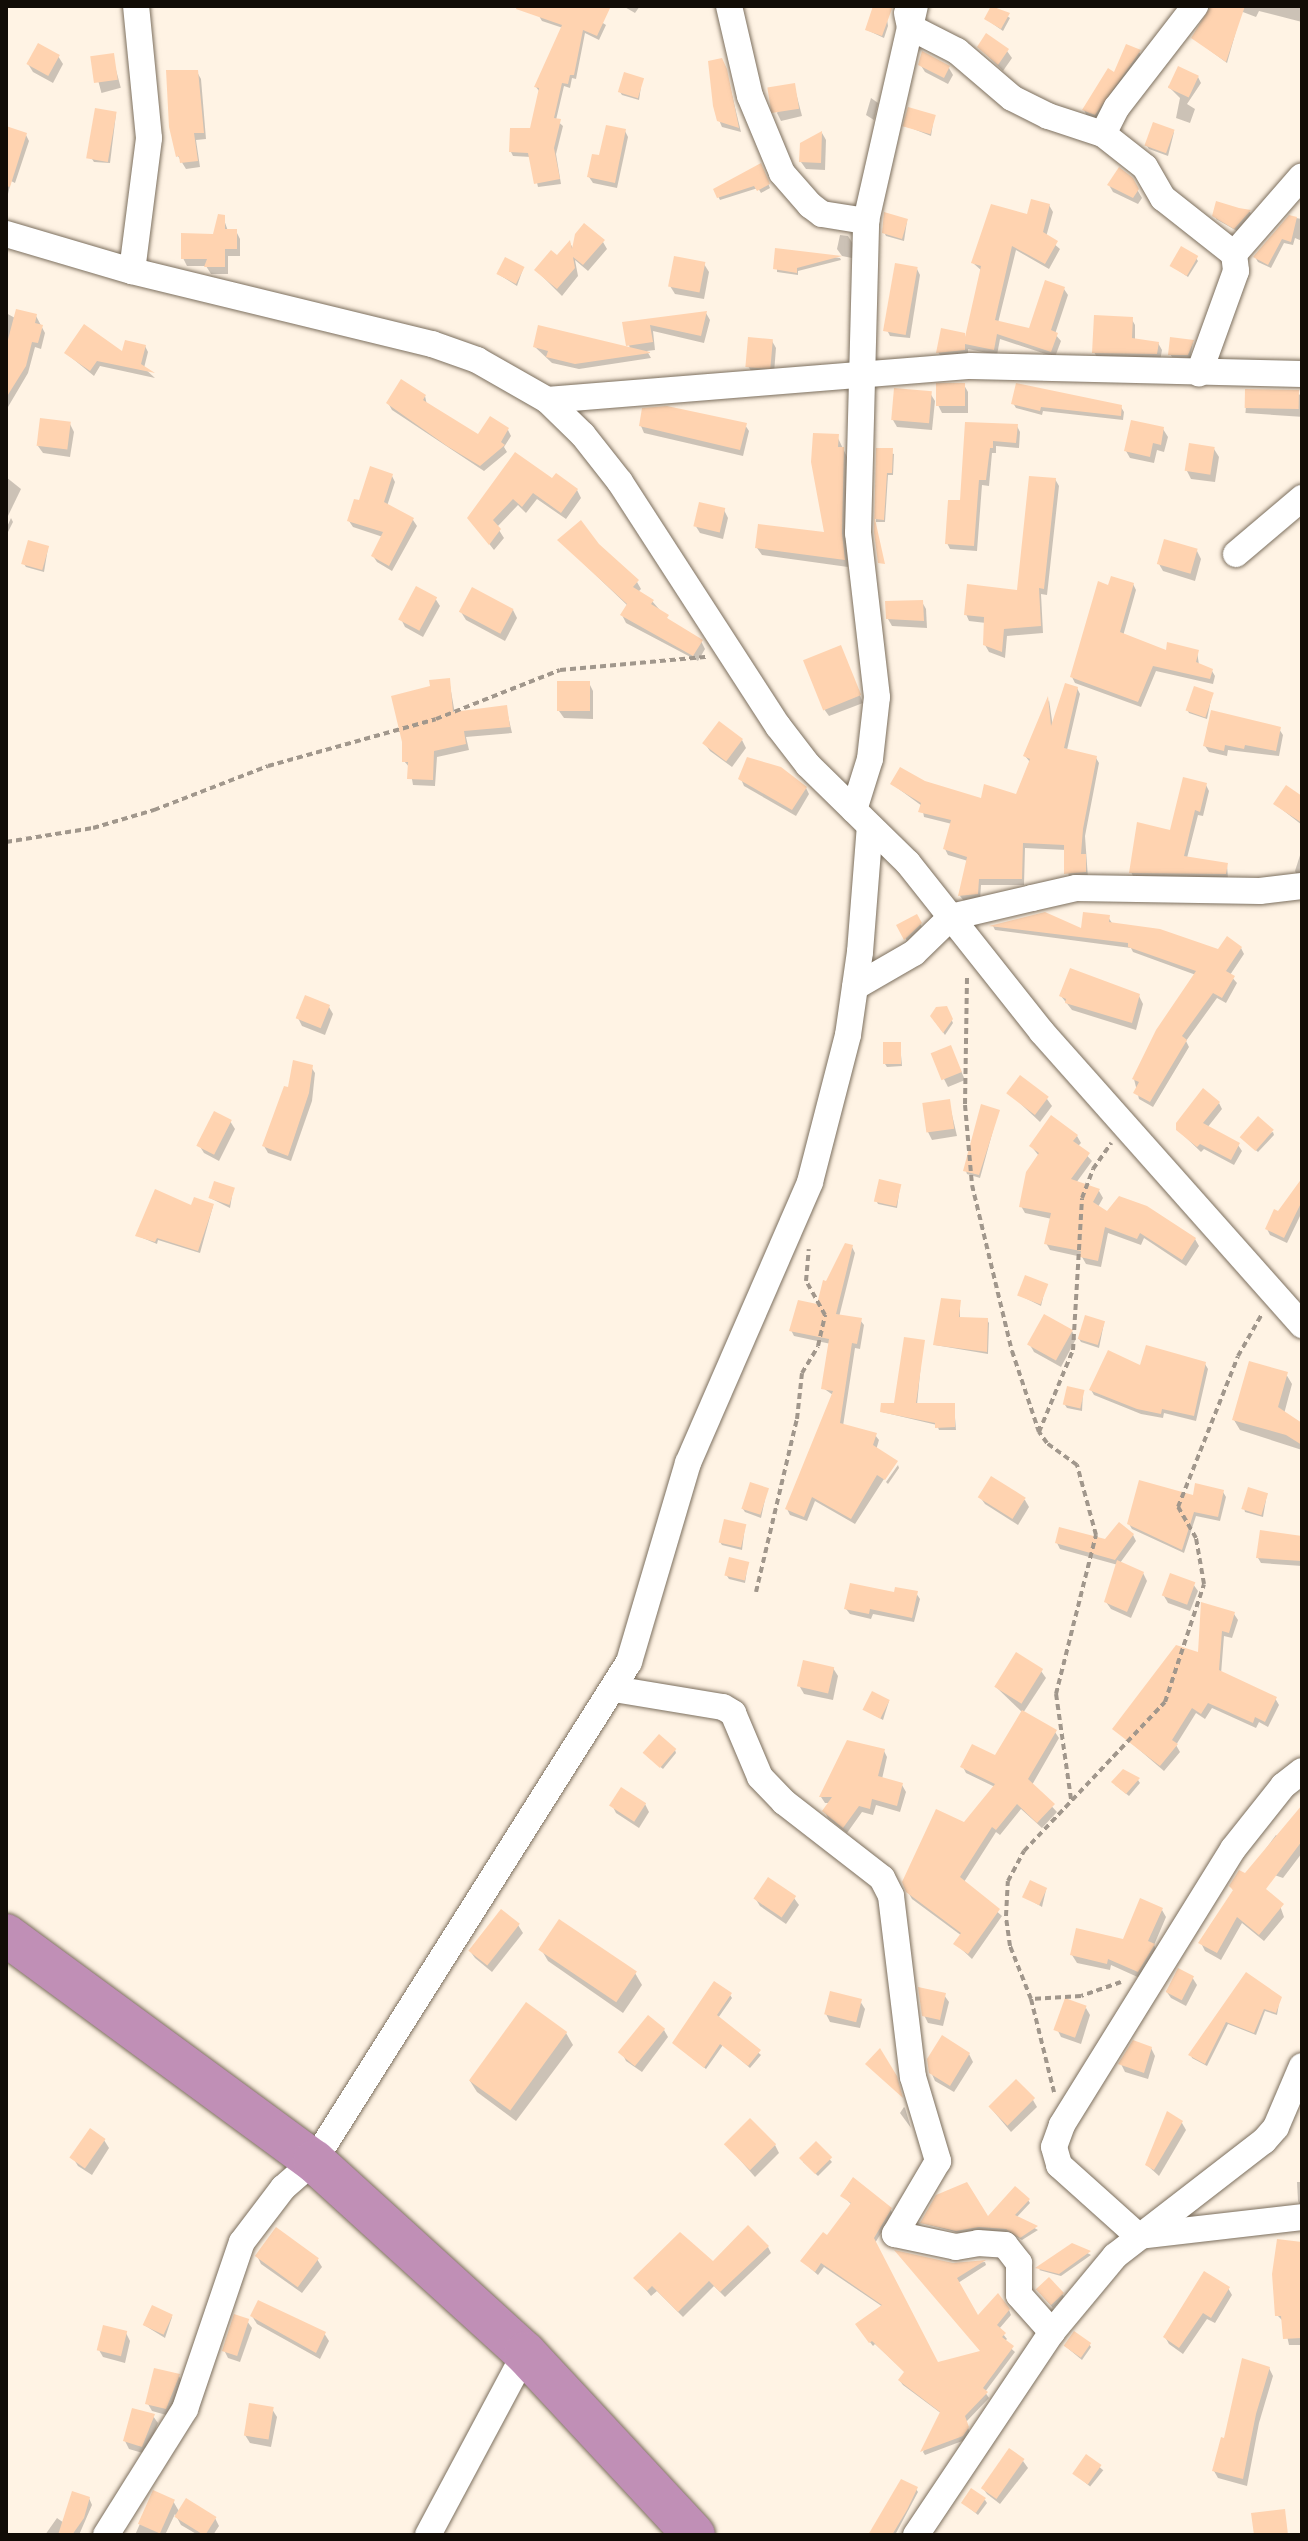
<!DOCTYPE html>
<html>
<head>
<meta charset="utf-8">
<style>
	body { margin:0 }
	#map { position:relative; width:1308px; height:2541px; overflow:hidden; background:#fff3e4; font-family:"Work Sans",sans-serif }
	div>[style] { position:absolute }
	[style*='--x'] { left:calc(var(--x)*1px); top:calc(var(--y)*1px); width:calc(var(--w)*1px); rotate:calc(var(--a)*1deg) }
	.shadow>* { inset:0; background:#0003; transform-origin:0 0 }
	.building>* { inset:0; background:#ffd3b0; transform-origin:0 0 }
	.path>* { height:4px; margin-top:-2px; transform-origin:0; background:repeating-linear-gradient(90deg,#a1978c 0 6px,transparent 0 10px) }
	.roads { filter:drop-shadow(0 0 2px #7c6f5e) drop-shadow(0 0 2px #7c6f5e) }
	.minor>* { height:26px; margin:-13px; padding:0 13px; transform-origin:13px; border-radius:13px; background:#fff }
	.trunk>* { height:42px; margin:-21px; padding:0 21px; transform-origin:21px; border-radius:21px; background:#c08fb6 }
	span { translate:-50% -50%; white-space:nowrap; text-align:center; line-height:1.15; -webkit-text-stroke:7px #fff3e4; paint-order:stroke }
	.frame { position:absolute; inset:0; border:8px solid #110c06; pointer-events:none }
</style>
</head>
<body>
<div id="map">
	<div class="shadow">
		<div style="clip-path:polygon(544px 6px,576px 6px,606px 25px,599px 40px,585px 33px,576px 79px,572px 78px,570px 88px,564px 86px,556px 120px,563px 126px,556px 154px,561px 184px,538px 187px,531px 157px,513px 156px,511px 152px,532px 130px,539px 91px,536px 87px,563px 28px,542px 21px,539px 16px)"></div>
		<div style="clip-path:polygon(623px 6px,640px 6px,635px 13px)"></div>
		<div style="clip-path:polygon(875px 6px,885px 6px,888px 26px,884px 38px,867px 30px)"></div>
		<div style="clip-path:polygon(993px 6px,1010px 18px,1003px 31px,986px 19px)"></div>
		<div style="clip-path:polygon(1227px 6px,1302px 6px,1302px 22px,1259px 11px,1256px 17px)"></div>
		<div style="clip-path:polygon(1238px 24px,1227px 63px,1193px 38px)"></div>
		<div style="clip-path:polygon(979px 47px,1007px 51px,1012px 58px,1003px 71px)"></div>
		<div style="clip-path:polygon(1139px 52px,1142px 57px,1098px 119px,1087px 116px,1084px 110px)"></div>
		<div style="left:112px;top:55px;width:34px;height:20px;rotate:75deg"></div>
		<div style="clip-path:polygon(58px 56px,63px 64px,53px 83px,33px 72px,28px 64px)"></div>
		<div style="clip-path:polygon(920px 64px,949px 68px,953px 75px,948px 84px,925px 72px)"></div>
		<div style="clip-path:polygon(725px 66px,741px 132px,722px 127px,719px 120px)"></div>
		<div style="clip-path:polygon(197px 72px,201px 79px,206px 139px,196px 140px,200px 167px,186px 169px,178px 156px)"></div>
		<div style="clip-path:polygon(1198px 77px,1201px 83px,1187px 104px,1195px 109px,1190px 123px,1176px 118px,1180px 98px,1168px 86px)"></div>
		<div style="clip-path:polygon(642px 80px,639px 100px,622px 95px,620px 92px)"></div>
		<div style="clip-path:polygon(794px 85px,802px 116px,781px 121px,777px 113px)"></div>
		<div style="clip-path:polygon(871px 98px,878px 103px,874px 120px,866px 115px)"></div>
		<div style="clip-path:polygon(116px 114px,110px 163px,94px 162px,92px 159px)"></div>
		<div style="clip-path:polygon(934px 117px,931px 136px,906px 126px)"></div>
		<div style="clip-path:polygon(6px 131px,26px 135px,29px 141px,15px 183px,11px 181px,8px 194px)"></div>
		<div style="clip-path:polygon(625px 131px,628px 137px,617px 188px,593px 183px,589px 177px,601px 158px)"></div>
		<div style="clip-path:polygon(1174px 132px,1168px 156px,1149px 149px,1147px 146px)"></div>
		<div style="clip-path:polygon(822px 133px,826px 140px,825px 170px,806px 169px,801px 162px)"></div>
		<div style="clip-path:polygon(760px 166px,770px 188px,761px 193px,758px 188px,720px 200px,715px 190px)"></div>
		<div style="clip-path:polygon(1131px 179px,1142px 198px,1138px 204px,1113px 192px,1109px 185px)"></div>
		<div style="clip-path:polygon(1217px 204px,1250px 212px,1251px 214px,1237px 231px,1216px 219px)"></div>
		<div style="clip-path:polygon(1049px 205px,1053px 212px,1046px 237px,1060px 249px,1049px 269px,1016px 250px,998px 323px,1030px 330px,1064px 289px,1068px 295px,1055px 334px,1061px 341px,1055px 357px,1000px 339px,997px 355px,968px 349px,968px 356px,942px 358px,938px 352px,964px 335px,967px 339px,982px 271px,973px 263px,1028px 216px)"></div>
		<div style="clip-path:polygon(223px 217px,228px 231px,236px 231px,240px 239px,240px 256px,228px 256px,228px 274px,211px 274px,206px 266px,187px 266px,183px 258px,214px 237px)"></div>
		<div style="clip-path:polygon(1290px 217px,1302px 219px,1302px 241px,1295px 238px,1293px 245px,1284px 243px,1271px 268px,1258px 262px,1255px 257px)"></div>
		<div style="clip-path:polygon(907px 221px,904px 241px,886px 236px,884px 232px)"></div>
		<div style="clip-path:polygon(840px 235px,848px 236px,853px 244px,852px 258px,842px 256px,837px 249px)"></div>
		<div style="clip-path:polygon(603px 242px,607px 249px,588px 271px,575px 260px,578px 276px,562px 296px,536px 270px,557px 258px,570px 243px,574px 250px)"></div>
		<div style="clip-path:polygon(777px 250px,840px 258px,841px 260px,798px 271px,798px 275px,777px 272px)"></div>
		<div style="clip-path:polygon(1196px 258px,1198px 261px,1188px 277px,1172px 266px)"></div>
		<div style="clip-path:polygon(704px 264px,709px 272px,704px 299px,675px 294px,670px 286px)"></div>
		<div style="clip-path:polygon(523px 269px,517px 286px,498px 274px)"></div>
		<div style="clip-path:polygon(917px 269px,920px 275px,910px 338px,890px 336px,887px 330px)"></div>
		<div style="clip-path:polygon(6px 313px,15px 318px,36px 316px,45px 333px,41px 349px,35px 347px,28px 373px,8px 407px)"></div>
		<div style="clip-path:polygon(706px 313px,710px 320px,704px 343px,653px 331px,655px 350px,647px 351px,651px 358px,579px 369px,552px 363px,535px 347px,630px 349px,624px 324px)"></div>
		<div style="clip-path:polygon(1131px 318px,1135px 325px,1135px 340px,1158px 343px,1162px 350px,1160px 361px,1098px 359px,1094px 352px)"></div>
		<div style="clip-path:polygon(772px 341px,776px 348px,774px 373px,753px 374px,748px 366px)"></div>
		<div style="clip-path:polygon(1193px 342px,1190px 358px,1172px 357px,1170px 354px)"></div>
		<div style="clip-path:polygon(145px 346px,148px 352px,144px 368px,155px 378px,100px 366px,94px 376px,67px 354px,124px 354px)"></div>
		<div style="clip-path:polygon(964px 385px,968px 392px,968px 413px,942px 413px,938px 405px)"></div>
		<div style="left:1247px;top:391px;width:55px;height:22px;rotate:4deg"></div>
		<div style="clip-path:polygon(930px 393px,935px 401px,932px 430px,897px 427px,893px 420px)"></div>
		<div style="clip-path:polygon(425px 396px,427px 405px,478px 437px,508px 430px,511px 436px,504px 447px,507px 452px,484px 471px,392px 410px,388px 403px)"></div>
		<div style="clip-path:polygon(1013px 403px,1121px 407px,1124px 412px,1123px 420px,1043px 411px,1042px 415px,1016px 408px)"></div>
		<div style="clip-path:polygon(70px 424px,74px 432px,70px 457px,43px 453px,38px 446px)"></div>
		<div style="clip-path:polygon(967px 424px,1017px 426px,1020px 432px,1019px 448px,996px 446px,996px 453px,992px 453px,989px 486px,982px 485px,977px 551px,950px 549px,947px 543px,962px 502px)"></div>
		<div style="clip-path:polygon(745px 425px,749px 431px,743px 456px,644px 433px,641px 426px)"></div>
		<div style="clip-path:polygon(1163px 429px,1168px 437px,1164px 452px,1157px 450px,1154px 463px,1130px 458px,1126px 451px)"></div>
		<div style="clip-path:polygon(837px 436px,847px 457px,848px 567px,762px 555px,757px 548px,826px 534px)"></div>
		<div style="clip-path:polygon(1214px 449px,1219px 457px,1215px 482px,1191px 479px,1187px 471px)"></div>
		<div style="clip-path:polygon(878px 450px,894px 454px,893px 475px,888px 475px,885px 522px,876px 522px)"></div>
		<div style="clip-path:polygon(392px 476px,395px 482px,387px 506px,413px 520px,417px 526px,392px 571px,377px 562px,373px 556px,383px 537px,353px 527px,349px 521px,360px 503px)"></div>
		<div style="clip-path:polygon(6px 477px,21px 489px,6px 520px)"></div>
		<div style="clip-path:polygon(1055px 479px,1059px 486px,1047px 595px,1041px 594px,1043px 633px,1007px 636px,1005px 658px,989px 652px,985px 645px,986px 623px,969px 621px,966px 614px,1019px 592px)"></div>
		<div style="clip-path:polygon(552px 481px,577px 490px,581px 498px,566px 519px,537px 499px,526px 513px,518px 505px,497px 527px,504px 538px,494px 550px,469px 518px)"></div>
		<div style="clip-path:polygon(724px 510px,728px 518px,723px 539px,700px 533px,695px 525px)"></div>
		<div style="clip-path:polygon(11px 518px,13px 522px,6px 536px,6px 529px)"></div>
		<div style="clip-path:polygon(560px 541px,597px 546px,637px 582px,641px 589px,638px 592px,652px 601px,672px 624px,701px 641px,705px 649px,698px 661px,626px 623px,622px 615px,628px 606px)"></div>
		<div style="clip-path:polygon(48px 548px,44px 572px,26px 567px,24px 564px)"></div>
		<div style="clip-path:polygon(1197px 551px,1201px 559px,1195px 581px,1163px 571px,1159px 564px)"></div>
		<div style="clip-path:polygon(1133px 584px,1136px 590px,1123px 636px,1167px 653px,1197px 651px,1199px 665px,1212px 671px,1215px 676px,1213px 684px,1156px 671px,1141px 707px,1075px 683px,1072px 677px,1110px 588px)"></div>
		<div style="clip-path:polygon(435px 598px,440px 606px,423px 637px,405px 627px,401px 619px)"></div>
		<div style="clip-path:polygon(922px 602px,926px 609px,927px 628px,892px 626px,888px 619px)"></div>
		<div style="clip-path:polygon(513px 610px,517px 618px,505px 641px,466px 620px,461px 612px)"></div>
		<div style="clip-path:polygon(844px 655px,863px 703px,829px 716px,824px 709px)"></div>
		<div style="clip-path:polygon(449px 680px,455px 714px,506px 707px,512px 733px,466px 737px,469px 750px,437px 757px,435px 786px,413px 785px,410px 768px,404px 761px)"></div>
		<div style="clip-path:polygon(589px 683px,593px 691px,593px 719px,564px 718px,559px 711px)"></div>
		<div style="clip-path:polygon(1077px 688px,1080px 694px,1067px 750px,1096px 758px,1099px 763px,1085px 836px,1088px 878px,1069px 879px,1066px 850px,1025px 848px,1024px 885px,981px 885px,980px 900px,964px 901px,960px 896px,968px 861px,948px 855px,945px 849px,952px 824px,924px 817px,922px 806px,892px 784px,924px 783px,982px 800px,1018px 796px,1030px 762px,1025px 756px,1049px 700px,1053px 727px)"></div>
		<div style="clip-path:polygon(1212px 695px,1207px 719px,1189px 713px,1187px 709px)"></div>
		<div style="clip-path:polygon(1279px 729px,1283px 735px,1279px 756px,1228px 750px,1227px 756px,1209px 752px,1205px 746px)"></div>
		<div style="clip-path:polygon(742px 740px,746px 748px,732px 767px,710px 751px,705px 744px)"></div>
		<div style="clip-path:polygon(741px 779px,806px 788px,809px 794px,796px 816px,744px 786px)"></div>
		<div style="clip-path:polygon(1206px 785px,1209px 791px,1203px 816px,1198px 815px,1187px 858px,1227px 865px,1228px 879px,1134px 878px,1131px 872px,1171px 833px)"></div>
		<div style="clip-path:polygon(1302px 797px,1302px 825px,1275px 804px)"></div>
		<div style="clip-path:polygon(1302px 849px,1302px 875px,1297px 875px,1295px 871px)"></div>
		<div style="clip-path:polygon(916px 916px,922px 927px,907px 941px,899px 926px)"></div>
		<div style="clip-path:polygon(1108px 917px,1112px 923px,1218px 951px,1241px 948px,1244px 954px,1230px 975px,1237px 983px,1226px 1003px,1217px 998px,1186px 1041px,1189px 1047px,1153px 1107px,1139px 1099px,1134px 1079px,1196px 975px,1133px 952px,1131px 948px,995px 930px,993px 926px,1082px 931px)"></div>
		<div style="clip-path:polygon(1061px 996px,1139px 996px,1143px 1004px,1136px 1030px,1072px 1010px)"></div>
		<div style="clip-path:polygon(329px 1007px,333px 1014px,325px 1035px,302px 1026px,298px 1018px)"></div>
		<div style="clip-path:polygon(946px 1008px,953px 1023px,945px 1035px,933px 1019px)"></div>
		<div style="clip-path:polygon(900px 1044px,902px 1066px,887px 1067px,885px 1064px)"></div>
		<div style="clip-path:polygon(954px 1055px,965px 1080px,948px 1087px,944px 1079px)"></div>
		<div style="clip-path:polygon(311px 1067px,315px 1073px,312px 1101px,291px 1161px,268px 1153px,264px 1146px,289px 1090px)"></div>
		<div style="clip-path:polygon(1009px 1093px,1047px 1099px,1052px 1106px,1040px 1122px)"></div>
		<div style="clip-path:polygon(949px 1102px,957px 1136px,932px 1140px,928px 1132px)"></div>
		<div style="clip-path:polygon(1219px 1103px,1222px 1109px,1207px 1128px,1238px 1145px,1242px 1151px,1234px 1165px,1204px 1149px,1201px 1152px,1178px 1130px)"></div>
		<div style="clip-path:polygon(998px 1112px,980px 1178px,967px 1174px,966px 1171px)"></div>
		<div style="clip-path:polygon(230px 1121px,235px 1129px,219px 1161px,204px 1153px,199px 1145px)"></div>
		<div style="clip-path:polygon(1273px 1132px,1274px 1135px,1258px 1152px,1244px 1140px)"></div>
		<div style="clip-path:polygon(1077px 1136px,1081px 1143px,1078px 1146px,1092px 1161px,1076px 1183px,1099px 1191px,1103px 1198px,1098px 1207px,1108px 1214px,1195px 1239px,1199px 1246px,1186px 1266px,1144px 1238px,1141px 1245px,1108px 1233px,1101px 1267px,1086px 1264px,1082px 1257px,1050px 1250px,1046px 1243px,1052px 1219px,1025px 1213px,1021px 1206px,1039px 1156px,1031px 1146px)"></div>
		<div style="clip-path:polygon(1302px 1180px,1302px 1212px,1287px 1243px,1270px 1235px,1267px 1229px)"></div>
		<div style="clip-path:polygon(900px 1186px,897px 1208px,878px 1204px,876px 1200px)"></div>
		<div style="clip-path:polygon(233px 1190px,230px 1208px,210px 1198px)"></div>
		<div style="clip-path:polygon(213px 1206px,200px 1253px,158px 1240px,157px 1244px,138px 1236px,192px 1208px)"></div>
		<div style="clip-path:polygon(852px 1247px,855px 1253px,839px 1317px,860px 1320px,864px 1325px,860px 1349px,855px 1348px,843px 1426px,875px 1435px,879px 1440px,876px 1450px,895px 1462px,855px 1524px,815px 1501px,807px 1521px,790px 1515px,787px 1509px,833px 1395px,823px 1388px,831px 1344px,794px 1336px,791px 1330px,818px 1307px,828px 1283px)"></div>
		<div style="clip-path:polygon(1046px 1285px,1041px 1306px,1019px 1295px)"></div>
		<div style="clip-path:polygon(960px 1302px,960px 1319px,987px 1320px,989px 1323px,988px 1354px,935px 1345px)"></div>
		<div style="clip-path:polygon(1104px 1323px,1099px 1348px,1081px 1342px,1079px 1339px)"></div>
		<div style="clip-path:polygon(1072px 1331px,1076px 1339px,1061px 1367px,1034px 1352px,1030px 1345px)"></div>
		<div style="clip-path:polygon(923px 1342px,917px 1405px,954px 1405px,956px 1430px,939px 1430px,937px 1425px,882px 1412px,896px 1405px)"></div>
		<div style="clip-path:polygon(1205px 1364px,1208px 1369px,1196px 1421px,1164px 1413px,1163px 1418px,1141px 1414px,1094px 1395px,1091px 1390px,1142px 1368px)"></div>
		<div style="clip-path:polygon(1286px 1374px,1292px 1384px,1284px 1414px,1302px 1426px,1302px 1450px,1240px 1430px,1234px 1420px)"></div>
		<div style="clip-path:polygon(1083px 1392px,1082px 1411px,1067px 1408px,1065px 1405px)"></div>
		<div style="clip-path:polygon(898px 1465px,899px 1468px,888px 1484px,886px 1482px)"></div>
		<div style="clip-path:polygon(767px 1490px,761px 1518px,745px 1512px,743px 1509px)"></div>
		<div style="clip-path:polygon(1223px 1492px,1226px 1497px,1220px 1521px,1196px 1516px,1184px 1553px,1132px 1529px,1129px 1524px,1194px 1497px)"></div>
		<div style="clip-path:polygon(1267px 1494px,1263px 1517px,1245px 1512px,1244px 1508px)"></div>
		<div style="clip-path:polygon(980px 1497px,1025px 1500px,1029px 1507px,1018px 1525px,985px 1504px)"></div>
		<div style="clip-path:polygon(745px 1526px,742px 1550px,722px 1545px,720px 1542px)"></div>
		<div style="clip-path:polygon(1133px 1535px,1136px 1541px,1120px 1563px,1143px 1573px,1147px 1581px,1131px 1618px,1111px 1609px,1106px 1602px,1118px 1565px,1060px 1549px,1057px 1543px,1106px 1541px)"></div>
		<div style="clip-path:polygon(1302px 1538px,1302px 1566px,1261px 1563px,1258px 1558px)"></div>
		<div style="clip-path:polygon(748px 1563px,745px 1583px,729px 1579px,727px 1576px)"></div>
		<div style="clip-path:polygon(1193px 1584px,1198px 1591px,1190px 1611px,1168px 1603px,1164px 1596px)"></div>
		<div style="clip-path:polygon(916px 1593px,920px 1599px,914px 1622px,873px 1614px,871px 1619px,850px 1614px,846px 1609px,896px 1594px)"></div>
		<div style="clip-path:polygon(1234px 1614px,1238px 1620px,1232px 1638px,1224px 1636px,1221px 1674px,1275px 1698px,1279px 1705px,1268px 1727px,1259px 1722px,1256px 1728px,1212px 1708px,1205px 1719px,1196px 1713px,1176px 1745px,1180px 1752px,1164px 1771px,1115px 1729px,1200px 1655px)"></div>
		<div style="clip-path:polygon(833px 1668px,838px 1676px,833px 1700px,804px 1694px,800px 1687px)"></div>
		<div style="clip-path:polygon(1041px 1671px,1046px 1678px,1023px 1713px,996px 1687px)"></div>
		<div style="clip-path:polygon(889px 1701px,883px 1720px,864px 1709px)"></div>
		<div style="clip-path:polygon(1055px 1732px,1059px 1738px,1032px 1785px,1057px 1812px,1042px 1828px,1021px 1809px,1000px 1835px,996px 1832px,964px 1882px,1002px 1916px,972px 1959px,956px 1944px,962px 1936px,912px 1899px,908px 1892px,995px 1787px,966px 1773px,963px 1767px,996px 1758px)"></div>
		<div style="clip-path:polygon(675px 1750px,676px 1753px,663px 1769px,647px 1756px)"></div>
		<div style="clip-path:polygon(884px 1751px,887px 1757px,882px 1779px,902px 1785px,906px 1792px,900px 1812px,876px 1805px,873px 1815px,862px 1812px,847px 1833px,828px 1818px,825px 1812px,831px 1803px,825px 1803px,821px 1797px)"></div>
		<div style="clip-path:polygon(1138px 1780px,1140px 1783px,1129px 1796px,1115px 1785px)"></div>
		<div style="clip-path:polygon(645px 1804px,649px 1812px,639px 1828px,616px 1813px,612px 1805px)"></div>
		<div style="clip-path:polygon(1302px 1816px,1302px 1853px,1283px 1878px,1260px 1870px,1256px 1862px,1276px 1835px,1280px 1838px)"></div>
		<div style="clip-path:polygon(1231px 1886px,1279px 1903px,1284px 1917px,1264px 1941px,1242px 1923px,1221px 1960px,1205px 1951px,1201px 1943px,1234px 1892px)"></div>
		<div style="clip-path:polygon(1046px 1890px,1042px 1907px,1025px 1897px)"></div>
		<div style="clip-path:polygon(755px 1898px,794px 1898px,799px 1905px,786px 1924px,760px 1906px)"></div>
		<div style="clip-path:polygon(1162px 1910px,1166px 1917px,1154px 1945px,1158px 1953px,1142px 1979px,1111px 1965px,1110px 1970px,1077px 1963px,1072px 1955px,1124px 1941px)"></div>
		<div style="clip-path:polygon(518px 1925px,523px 1933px,492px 1972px,475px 1958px,470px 1951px)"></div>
		<div style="clip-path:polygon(541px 1949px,635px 1973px,642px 1985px,623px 2013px,548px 1961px)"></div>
		<div style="clip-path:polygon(1246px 1975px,1280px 1998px,1277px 2015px,1265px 2011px,1256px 2035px,1228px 2024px,1207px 2066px,1192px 2058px,1191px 2055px)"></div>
		<div style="clip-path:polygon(1192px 1977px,1197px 1985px,1186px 2006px,1171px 1998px,1166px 1991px)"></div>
		<div style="clip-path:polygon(730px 1995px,732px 1998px,718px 2018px,761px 2055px,750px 2068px,723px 2045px,706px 2069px,677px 2046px)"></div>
		<div style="clip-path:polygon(944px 1995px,949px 2002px,943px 2026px,928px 2023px,924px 2015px)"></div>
		<div style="clip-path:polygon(860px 2001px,865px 2009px,860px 2028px,830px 2022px,826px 2014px)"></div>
		<div style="clip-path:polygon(1086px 2008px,1090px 2015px,1081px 2044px,1061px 2037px,1057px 2029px)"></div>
		<div style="clip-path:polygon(664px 2030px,668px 2037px,642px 2072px,626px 2061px,622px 2053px)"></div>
		<div style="clip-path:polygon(566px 2033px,573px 2045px,516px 2121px,477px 2092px,470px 2081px)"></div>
		<div style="clip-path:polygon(1151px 2048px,1155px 2056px,1148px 2079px,1125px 2072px,1121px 2064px)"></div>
		<div style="clip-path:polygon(969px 2054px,973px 2062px,954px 2092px,935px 2081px,931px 2072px)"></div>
		<div style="clip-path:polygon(1033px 2100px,1037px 2107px,1011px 2132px,989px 2106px)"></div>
		<div style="clip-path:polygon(904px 2107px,905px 2108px,911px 2128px,900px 2113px)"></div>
		<div style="clip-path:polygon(1168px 2114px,1182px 2123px,1186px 2130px,1159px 2176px,1147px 2165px)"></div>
		<div style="clip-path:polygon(104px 2140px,109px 2148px,92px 2175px,78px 2166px,73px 2158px)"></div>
		<div style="clip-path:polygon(726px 2144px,775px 2145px,779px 2153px,755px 2177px)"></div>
		<div style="clip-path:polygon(816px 2144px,832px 2162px,818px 2176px,803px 2162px)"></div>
		<div style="clip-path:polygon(1297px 2182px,1302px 2182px,1302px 2209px,1298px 2201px)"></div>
		<div style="clip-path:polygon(843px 2196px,890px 2209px,893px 2214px,875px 2243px,938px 2365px,982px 2352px,898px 2253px,953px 2265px,985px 2262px,986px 2265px,958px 2283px,977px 2318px,1009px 2310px,1011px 2315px,999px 2329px,1007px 2339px,1004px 2342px,1015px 2352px,985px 2392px,989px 2398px,966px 2422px,970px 2433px,965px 2440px,925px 2455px,923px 2452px,942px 2414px,903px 2385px,900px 2381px,906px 2373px,875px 2344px,873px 2346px,860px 2329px,883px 2307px,824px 2267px,818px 2275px,802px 2261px,827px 2238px,852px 2205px)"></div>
		<div style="clip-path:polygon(1028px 2200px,1030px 2203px,1016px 2218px,1038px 2230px,1022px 2240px,1009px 2232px,981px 2230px,959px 2233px,922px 2223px,988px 2220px)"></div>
		<div style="clip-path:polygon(1302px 2244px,1302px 2345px,1289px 2345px,1284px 2322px,1277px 2315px)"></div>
		<div style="clip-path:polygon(1072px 2245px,1091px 2255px,1061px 2276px,1039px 2270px)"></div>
		<div style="clip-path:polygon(768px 2247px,771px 2253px,725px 2297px,714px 2286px,683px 2317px,657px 2291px,651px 2296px,636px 2278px,713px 2264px)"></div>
		<div style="clip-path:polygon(257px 2256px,317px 2259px,322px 2267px,302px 2293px,261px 2264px)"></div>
		<div style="clip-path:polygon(1228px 2288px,1232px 2295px,1215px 2323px,1207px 2319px,1183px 2354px,1169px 2344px,1165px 2337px)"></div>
		<div style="clip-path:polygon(1040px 2293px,1062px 2294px,1064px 2297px,1053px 2308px)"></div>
		<div style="clip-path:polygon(252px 2316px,324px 2333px,329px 2341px,320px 2359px,257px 2324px)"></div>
		<div style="clip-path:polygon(172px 2317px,165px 2338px,144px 2325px)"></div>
		<div style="clip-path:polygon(247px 2321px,252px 2328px,240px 2362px,228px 2358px,224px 2350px)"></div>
		<div style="clip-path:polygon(126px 2333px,130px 2341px,125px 2363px,103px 2357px,99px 2350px)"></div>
		<div style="clip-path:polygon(1089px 2344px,1091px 2347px,1082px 2360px,1065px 2346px)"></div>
		<div style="clip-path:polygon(1269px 2368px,1273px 2376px,1259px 2423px,1247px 2486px,1218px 2478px,1214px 2471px)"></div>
		<div style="clip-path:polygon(179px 2376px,183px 2384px,170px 2416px,152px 2411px,148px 2404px)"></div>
		<div style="clip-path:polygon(272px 2409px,277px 2417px,271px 2447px,250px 2443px,245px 2435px)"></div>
		<div style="clip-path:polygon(153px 2416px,158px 2423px,146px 2454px,129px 2449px,125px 2441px)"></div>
		<div style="left:1087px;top:2457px;width:21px;height:21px;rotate:39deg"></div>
		<div style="clip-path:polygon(1023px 2461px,1028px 2468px,1000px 2504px,987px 2494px,982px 2487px)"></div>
		<div style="clip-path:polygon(916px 2489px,918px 2492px,895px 2535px,871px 2535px)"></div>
		<div style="clip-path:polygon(154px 2492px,173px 2501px,180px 2513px,215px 2518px,219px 2526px,213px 2535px,198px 2535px,181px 2525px,175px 2514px,165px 2535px,135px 2535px)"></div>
		<div style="clip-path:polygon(89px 2498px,92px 2505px,79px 2535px,45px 2535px,57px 2518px,64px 2523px)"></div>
		<div style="clip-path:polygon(985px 2500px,987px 2503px,978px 2515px,963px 2503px)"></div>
	</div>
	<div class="building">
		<div style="clip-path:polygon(517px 6px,611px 6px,597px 36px,583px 30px,574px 75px,570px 75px,568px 84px,562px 83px,554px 118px,561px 119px,554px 148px,560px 179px,534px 184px,528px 153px,509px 152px,510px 128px,530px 128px,539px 88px,534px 87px,562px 25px,516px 9px)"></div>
		<div style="clip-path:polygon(873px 6px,893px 6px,882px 36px,865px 30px)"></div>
		<div style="clip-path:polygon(991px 6px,1010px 13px,1001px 29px,984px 19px)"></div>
		<div style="clip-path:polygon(1211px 6px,1245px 6px,1226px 62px,1191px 38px)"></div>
		<div style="clip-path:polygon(986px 33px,1009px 49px,998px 65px,977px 47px)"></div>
		<div style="left:38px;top:43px;width:25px;height:24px;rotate:29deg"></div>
		<div style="clip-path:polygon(1126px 44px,1141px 50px,1095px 115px,1082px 110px,1108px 68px,1114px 72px)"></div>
		<div style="clip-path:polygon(922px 51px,950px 66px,944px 78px,918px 65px)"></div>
		<div style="left:114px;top:53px;width:27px;height:24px;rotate:82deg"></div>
		<div style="clip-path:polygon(722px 58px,727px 69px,739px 128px,717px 121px,713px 106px,708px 61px)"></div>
		<div style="left:1178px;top:66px;width:23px;height:24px;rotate:25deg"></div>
		<div style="clip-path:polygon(166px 70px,198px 70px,204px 133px,194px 133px,198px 161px,180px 163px,179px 156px,176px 157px,169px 127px)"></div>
		<div style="left:624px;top:72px;width:21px;height:21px;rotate:17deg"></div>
		<div style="left:795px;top:83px;width:26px;height:28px;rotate:81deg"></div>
		<div style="left:908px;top:107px;width:29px;height:20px;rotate:16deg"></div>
		<div style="left:95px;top:108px;width:22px;height:51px;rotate:10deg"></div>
		<div style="left:1153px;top:122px;width:23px;height:25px;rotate:20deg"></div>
		<div style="clip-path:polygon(606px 125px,626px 129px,615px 183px,587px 177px,592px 154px,599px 155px)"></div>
		<div style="clip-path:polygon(6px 126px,27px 133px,10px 187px,6px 186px)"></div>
		<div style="clip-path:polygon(822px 131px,821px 163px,799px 162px,800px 143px)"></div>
		<div style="clip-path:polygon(761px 163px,770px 184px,757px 191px,754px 186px,717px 198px,713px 189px)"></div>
		<div style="clip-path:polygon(1119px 167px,1133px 178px,1139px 189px,1133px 198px,1107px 185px)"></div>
		<div style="clip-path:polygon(1031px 199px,1050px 204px,1043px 232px,1058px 241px,1045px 264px,1012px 246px,995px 320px,1029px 328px,1045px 280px,1065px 287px,1051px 330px,1058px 333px,1051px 352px,997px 334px,994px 350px,965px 344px,965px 350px,936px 353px,941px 328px,965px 333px,965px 337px,981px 266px,971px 263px,991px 204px,1027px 214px)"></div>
		<div style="clip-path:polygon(1216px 201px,1239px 208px,1251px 210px,1234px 229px,1212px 216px)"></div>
		<div style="clip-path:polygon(884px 212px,908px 219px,902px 239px,882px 233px)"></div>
		<div style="clip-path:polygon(218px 214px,225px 215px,225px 229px,237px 229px,237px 249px,225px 249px,225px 267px,204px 267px,207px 259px,181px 259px,181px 233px,213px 234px)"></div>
		<div style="clip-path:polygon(1289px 215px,1297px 217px,1291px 242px,1282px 239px,1268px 265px,1253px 257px)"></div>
		<div style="clip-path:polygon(584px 223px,605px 240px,583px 265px,573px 257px,575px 268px,557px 289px,534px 270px,551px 250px,557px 255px,570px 240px,572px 249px,575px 234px)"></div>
		<div style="left:1181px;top:246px;width:20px;height:23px;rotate:30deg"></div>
		<div style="clip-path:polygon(775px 248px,842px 256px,797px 268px,797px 273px,773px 269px)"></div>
		<div style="left:674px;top:256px;width:32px;height:31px;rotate:11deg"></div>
		<div style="left:505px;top:257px;width:22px;height:19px;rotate:27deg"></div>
		<div style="left:895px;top:263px;width:23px;height:69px;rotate:10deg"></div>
		<div style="clip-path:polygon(16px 309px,37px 314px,35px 323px,43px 325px,38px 343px,32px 342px,26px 366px,6px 398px,6px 347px)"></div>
		<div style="clip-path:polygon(707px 311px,701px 336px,650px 325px,653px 342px,626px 346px,622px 322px)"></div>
		<div style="clip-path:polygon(1094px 315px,1133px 317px,1132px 338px,1159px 342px,1157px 354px,1092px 353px)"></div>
		<div style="clip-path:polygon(84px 324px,122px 351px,125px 340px,146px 345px,141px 364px,155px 373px,97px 361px,90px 371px,64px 353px)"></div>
		<div style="clip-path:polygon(538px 325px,650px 352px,650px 353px,575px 364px,546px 357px,548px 351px,533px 347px)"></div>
		<div style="left:748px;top:337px;width:25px;height:30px;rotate:5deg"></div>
		<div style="clip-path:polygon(1170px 337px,1194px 340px,1188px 355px,1168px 355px)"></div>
		<div style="clip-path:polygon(401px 379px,426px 395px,423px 400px,478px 434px,490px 416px,509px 428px,501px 442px,505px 445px,480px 466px,447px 446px,386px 403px)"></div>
		<div style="left:965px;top:383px;width:23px;height:29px;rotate:90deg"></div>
		<div style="clip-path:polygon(1016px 383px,1122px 405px,1121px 416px,1041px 407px,1040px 411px,1011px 404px)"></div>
		<div style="left:894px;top:388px;width:38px;height:32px;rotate:5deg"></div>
		<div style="left:1245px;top:389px;width:54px;height:19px;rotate:1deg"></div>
		<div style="clip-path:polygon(667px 406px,747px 423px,740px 450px,639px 426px,642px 408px)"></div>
		<div style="left:40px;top:418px;width:31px;height:28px;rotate:7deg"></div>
		<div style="clip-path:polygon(1131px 420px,1164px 427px,1161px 445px,1153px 443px,1150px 457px,1124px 451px)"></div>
		<div style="clip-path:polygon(965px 422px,1018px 424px,1016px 443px,993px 441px,993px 448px,990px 448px,986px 480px,979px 480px,974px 546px,945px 544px,948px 500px,960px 500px)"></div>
		<div style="clip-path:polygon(813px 433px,839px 434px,838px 447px,844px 447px,842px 533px,845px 560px,755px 548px,758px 524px,824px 532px,811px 462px)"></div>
		<div style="left:1189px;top:443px;width:26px;height:28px;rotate:9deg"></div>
		<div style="clip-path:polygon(876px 448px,893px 448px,892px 473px,887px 473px,884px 520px,875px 519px,885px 564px,878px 563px,874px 532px)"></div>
		<div style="clip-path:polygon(515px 452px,552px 478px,556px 473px,578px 489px,561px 513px,533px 493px,522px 507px,513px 499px,493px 520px,501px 529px,489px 545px,467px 518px)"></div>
		<div style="clip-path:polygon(370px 466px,393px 474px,384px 502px,414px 518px,389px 566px,371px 556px,383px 532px,347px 521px,354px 499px,359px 500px)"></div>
		<div style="clip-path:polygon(1029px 476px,1056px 478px,1044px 589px,1039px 588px,1041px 626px,1004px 629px,1002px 652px,983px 645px,984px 617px,964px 615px,967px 584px,1017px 590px)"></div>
		<div style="left:699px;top:502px;width:27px;height:25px;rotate:13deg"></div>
		<div style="clip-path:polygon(581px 520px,599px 544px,639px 580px,633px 587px,654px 600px,651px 604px,669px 615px,667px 618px,703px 640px,693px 656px,620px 615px,627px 604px,557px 540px)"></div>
		<div style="left:1164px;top:539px;width:35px;height:26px;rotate:16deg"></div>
		<div style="left:28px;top:540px;width:22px;height:25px;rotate:16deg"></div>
		<div style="clip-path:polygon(1111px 576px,1134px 583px,1120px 632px,1166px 650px,1167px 642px,1199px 650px,1196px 662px,1213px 669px,1210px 679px,1153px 666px,1138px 702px,1070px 677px,1098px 581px,1108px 585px)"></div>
		<div style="left:416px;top:586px;width:24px;height:38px;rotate:28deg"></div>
		<div style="left:472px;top:587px;width:47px;height:28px;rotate:28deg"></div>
		<div style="clip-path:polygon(923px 600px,924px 621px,886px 619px,885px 601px)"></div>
		<div style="left:841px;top:645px;width:54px;height:41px;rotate:68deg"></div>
		<div style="clip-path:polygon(450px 678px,453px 712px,507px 705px,510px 727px,464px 731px,466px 744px,434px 751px,433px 780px,407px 779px,408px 762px,402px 762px,402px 742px,391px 696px,430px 686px,429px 680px)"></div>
		<div style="left:557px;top:681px;width:33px;height:30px"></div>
		<div style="clip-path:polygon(1065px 683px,1078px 687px,1064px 748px,1097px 756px,1083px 829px,1081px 854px,1086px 854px,1086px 872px,1064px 874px,1064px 845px,1023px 843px,1022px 879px,979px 879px,978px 894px,958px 896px,967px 857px,943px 849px,951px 820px,918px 812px,921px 803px,890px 784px,900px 767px,925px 781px,981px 798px,984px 784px,1016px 794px,1030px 759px,1023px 756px,1048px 696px,1051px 726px)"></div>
		<div style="left:1194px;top:686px;width:21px;height:26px;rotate:19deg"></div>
		<div style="clip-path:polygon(1211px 710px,1281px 727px,1276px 751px,1245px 745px,1244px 749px,1225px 745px,1224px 751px,1203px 746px)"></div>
		<div style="left:719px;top:721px;width:30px;height:28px;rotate:37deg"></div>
		<div style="clip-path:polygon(747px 757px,781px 767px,807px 787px,792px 810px,738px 779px)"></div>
		<div style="clip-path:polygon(1183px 777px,1207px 783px,1200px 812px,1195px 810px,1184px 856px,1228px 863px,1226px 874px,1129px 873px,1137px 822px,1170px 830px)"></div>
		<div style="clip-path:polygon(1286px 785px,1302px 796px,1302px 823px,1273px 804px)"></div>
		<div style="clip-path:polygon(1045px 912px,1081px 928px,1083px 912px,1110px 915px,1109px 922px,1160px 929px,1218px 949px,1227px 936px,1242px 947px,1226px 971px,1235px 976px,1222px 998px,1213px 993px,1182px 1036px,1187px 1040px,1150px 1102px,1133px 1093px,1139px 1082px,1132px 1079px,1156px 1030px,1196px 971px,1128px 947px,1128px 943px,989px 926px)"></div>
		<div style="clip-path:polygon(917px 914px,922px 923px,904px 940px,896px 925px)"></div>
		<div style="clip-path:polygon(1070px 968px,1140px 994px,1132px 1023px,1065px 1003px,1066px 999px,1059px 996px)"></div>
		<div style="left:305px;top:995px;width:27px;height:25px;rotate:22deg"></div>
		<div style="clip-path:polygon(947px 1006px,953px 1019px,943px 1033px,930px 1016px,936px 1007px)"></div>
		<div style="left:883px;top:1042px;width:18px;height:22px"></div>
		<div style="left:951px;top:1045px;width:29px;height:22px;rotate:68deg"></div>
		<div style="clip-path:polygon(293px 1060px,313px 1065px,309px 1093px,288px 1156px,262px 1146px,284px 1086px,288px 1087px)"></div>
		<div style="left:1020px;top:1075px;width:36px;height:23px;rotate:37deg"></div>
		<div style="clip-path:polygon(1203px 1088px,1220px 1102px,1203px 1123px,1240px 1143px,1231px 1160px,1200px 1144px,1197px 1147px,1176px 1130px,1176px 1123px)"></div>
		<div style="left:950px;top:1099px;width:30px;height:28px;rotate:82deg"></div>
		<div style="clip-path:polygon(981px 1104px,1000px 1110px,979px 1175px,963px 1171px)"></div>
		<div style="left:214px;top:1111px;width:20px;height:39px;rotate:27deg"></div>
		<div style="clip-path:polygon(1051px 1115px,1078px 1135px,1073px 1141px,1090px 1153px,1071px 1179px,1100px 1189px,1093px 1202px,1107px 1211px,1119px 1196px,1147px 1206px,1196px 1238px,1182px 1260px,1140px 1233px,1137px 1239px,1105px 1227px,1098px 1261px,1080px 1257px,1081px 1251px,1044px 1244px,1051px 1213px,1019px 1207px,1026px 1172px,1039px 1153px,1029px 1146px)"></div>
		<div style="left:1258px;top:1116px;width:21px;height:28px;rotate:41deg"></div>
		<div style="clip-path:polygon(1302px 1178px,1302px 1201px,1284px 1238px,1265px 1229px,1274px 1209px,1278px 1211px)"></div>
		<div style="left:879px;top:1179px;width:23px;height:23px;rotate:13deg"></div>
		<div style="left:214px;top:1181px;width:22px;height:18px;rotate:18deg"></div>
		<div style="clip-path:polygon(155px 1189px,191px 1205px,194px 1197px,214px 1204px,198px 1251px,157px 1238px,155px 1242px,135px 1236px)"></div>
		<div style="clip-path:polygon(845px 1243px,853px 1245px,836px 1314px,862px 1318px,857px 1344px,852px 1343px,840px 1423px,877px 1433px,873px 1445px,898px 1461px,885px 1480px,877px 1475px,851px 1519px,812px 1497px,804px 1517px,785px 1509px,833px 1391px,821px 1389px,829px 1339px,789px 1331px,798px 1300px,817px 1304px,823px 1280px,826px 1281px)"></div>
		<div style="left:1025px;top:1275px;width:25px;height:22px;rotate:21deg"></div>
		<div style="clip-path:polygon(941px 1298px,961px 1300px,959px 1317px,988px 1318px,987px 1352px,933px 1345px)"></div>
		<div style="left:1044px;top:1314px;width:33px;height:35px;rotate:29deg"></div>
		<div style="left:1085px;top:1315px;width:21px;height:25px;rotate:17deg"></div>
		<div style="clip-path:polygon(904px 1337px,925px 1340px,916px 1403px,955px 1403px,955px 1427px,935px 1428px,935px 1423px,880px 1412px,881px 1403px,894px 1403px)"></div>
		<div style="clip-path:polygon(1146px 1345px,1206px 1362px,1194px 1416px,1162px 1409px,1161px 1414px,1137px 1409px,1089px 1390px,1108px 1350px,1140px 1365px)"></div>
		<div style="clip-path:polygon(1249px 1361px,1288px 1372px,1278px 1407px,1302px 1423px,1302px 1445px,1286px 1435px,1232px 1420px)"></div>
		<div style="left:1067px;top:1386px;width:18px;height:19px;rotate:13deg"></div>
		<div style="left:991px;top:1476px;width:41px;height:25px;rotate:32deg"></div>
		<div style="clip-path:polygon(1139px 1480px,1193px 1495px,1195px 1483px,1224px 1490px,1218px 1517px,1194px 1512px,1182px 1550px,1127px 1524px)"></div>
		<div style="left:750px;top:1482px;width:20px;height:28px;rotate:18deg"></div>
		<div style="left:1248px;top:1487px;width:21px;height:23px;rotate:17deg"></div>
		<div style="left:724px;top:1519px;width:23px;height:24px;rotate:13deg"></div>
		<div style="clip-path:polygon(1119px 1522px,1134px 1534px,1115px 1560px,1055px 1543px,1059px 1527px,1105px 1539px)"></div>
		<div style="clip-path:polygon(1260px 1530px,1302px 1536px,1302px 1561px,1256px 1558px)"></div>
		<div style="left:729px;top:1557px;width:21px;height:19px;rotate:14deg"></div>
		<div style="clip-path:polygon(1117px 1560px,1144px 1572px,1127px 1612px,1104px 1602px)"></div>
		<div style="left:1170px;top:1573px;width:27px;height:24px;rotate:20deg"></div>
		<div style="clip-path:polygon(850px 1583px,894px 1592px,895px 1587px,918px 1591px,912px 1618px,870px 1609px,869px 1614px,844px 1609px)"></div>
		<div style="clip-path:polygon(1201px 1602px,1235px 1612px,1229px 1633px,1222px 1631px,1219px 1670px,1277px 1697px,1265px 1722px,1255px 1717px,1253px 1723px,1208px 1703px,1201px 1714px,1192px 1708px,1172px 1740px,1178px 1744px,1160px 1766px,1112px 1729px,1176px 1645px,1198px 1652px)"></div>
		<div style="left:1016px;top:1652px;width:32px;height:41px;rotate:32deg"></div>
		<div style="left:803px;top:1660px;width:32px;height:27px;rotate:13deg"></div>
		<div style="left:872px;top:1691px;width:20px;height:21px;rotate:27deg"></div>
		<div style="clip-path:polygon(1022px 1710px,1057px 1730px,1028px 1779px,1055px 1804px,1037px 1823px,1017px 1804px,996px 1830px,992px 1827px,960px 1877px,1000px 1909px,968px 1954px,953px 1944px,961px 1933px,906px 1892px,902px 1882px,936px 1809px,964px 1822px,995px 1784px,960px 1767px,972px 1744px,995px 1755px)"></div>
		<div style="left:659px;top:1734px;width:23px;height:25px;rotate:41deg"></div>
		<div style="clip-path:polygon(847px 1740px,885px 1749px,878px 1776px,903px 1783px,897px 1806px,872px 1799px,870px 1809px,859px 1806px,843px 1828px,822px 1811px,832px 1797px,819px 1797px)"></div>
		<div style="clip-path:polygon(1123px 1769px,1140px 1778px,1126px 1794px,1111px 1782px)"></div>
		<div style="left:621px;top:1787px;width:30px;height:22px;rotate:33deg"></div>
		<div style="clip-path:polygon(1302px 1805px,1302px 1841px,1266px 1889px,1284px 1904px,1259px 1935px,1237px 1917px,1217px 1953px,1198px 1943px,1233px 1890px,1229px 1886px,1239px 1870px,1245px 1873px)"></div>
		<div style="left:768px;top:1877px;width:34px;height:26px;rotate:34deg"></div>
		<div style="left:1030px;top:1880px;width:19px;height:19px;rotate:25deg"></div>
		<div style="clip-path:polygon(1140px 1898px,1163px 1908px,1148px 1941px,1155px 1944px,1138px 1972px,1108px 1959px,1107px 1964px,1070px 1955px,1076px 1928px,1123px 1939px)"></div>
		<div style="left:501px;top:1909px;width:24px;height:53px;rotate:38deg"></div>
		<div style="left:559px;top:1919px;width:94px;height:37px;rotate:34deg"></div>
		<div style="left:1178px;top:1968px;width:18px;height:27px;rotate:27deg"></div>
		<div style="clip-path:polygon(1246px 1972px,1282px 1997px,1276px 2013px,1264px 2009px,1254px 2033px,1226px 2022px,1205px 2064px,1188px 2055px)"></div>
		<div style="clip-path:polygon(714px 1981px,732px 1993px,717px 2015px,761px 2050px,748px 2066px,720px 2044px,704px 2068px,672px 2043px)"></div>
		<div style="clip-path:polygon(918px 1987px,946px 1993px,940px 2020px,922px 2016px)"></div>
		<div style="left:830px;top:1991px;width:33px;height:24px;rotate:14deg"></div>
		<div style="left:1065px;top:1998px;width:23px;height:34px;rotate:20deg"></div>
		<div style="left:526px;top:2002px;width:51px;height:97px;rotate:36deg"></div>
		<div style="left:648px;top:2015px;width:22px;height:48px;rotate:39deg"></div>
		<div style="clip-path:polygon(942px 2035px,970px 2053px,950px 2086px,929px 2073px,927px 2059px)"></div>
		<div style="clip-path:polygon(1133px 2040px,1152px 2047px,1144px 2073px,1118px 2064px)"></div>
		<div style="clip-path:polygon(880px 2048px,897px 2076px,903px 2098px,865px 2064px)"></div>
		<div style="left:1016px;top:2079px;width:27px;height:39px;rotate:45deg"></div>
		<div style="clip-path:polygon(1167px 2111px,1183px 2121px,1154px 2170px,1145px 2165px)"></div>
		<div style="left:750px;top:2118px;width:37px;height:37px;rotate:45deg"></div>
		<div style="left:90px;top:2128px;width:19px;height:36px;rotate:35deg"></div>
		<div style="left:816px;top:2141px;width:23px;height:24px;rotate:45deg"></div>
		<div style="clip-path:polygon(853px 2177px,892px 2208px,874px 2238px,938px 2362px,980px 2351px,894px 2250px,953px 2263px,986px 2260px,957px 2278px,978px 2315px,998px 2293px,1010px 2309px,997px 2325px,1006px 2333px,1002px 2337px,1014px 2346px,983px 2388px,988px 2392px,965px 2416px,969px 2427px,963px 2436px,920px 2452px,940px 2412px,898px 2380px,904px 2372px,872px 2341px,869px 2343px,855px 2324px,882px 2305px,821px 2263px,815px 2272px,800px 2261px,823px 2232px,827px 2235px,851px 2203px,840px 2196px)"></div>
		<div style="clip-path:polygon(967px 2182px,988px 2216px,1015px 2186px,1030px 2199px,1015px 2215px,1038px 2226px,1020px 2238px,1006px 2229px,979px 2227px,956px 2231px,920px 2223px,936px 2195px)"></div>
		<div style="clip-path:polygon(748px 2225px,769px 2246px,720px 2292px,709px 2281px,678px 2312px,652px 2286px,647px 2291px,633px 2278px,680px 2232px,713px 2261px)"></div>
		<div style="left:276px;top:2227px;width:53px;height:36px;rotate:36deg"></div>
		<div style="clip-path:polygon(1277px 2239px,1302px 2242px,1302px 2338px,1283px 2339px,1281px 2316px,1275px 2316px,1272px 2274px)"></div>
		<div style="clip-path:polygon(1072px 2243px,1091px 2251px,1059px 2274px,1035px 2268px)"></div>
		<div style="clip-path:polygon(1204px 2271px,1230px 2287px,1211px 2318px,1203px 2313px,1179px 2348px,1163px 2337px)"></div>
		<div style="left:1049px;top:2277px;width:22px;height:18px;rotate:47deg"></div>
		<div style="clip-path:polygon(258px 2300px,326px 2332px,316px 2353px,250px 2316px)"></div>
		<div style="left:152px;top:2305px;width:23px;height:22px;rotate:25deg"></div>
		<div style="left:234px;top:2314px;width:16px;height:39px;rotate:18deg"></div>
		<div style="left:103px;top:2325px;width:25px;height:26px;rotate:14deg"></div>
		<div style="left:1074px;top:2331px;width:21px;height:18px;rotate:35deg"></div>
		<div style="clip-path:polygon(1242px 2358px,1270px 2367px,1256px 2414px,1243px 2479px,1212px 2471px,1221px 2437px,1224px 2438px)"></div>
		<div style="clip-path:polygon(154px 2368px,180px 2374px,166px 2409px,145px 2404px)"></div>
		<div style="left:249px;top:2403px;width:25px;height:33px;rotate:9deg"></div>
		<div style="clip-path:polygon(132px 2408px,155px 2414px,142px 2447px,123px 2441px)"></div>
		<div style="left:1009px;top:2448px;width:19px;height:49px;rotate:35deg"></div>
		<div style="left:1086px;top:2454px;width:19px;height:24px;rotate:35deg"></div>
		<div style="clip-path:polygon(901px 2479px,918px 2487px,907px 2510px,892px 2535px,868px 2535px)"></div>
		<div style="left:971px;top:2488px;width:18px;height:18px;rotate:34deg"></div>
		<div style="left:153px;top:2490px;width:24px;height:37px;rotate:24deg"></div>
		<div style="clip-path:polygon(72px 2491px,90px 2497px,84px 2518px,72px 2535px,58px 2535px)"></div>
		<div style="left:186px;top:2498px;width:36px;height:22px;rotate:32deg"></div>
		<div style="clip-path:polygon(1285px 2509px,1288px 2535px,1254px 2535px,1251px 2513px)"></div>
	</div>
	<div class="path">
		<div style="--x:6;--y:842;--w:88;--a:-9.1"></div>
		<div style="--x:93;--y:828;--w:64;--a:-16.4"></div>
		<div style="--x:154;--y:810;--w:122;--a:-21.1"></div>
		<div style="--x:268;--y:766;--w:174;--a:-15.6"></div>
		<div style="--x:436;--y:719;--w:133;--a:-21.6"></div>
		<div style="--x:560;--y:670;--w:148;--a:-5.1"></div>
		<div style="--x:967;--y:978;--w:127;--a:90.9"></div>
		<div style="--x:965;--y:1105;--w:80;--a:85"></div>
		<div style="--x:972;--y:1185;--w:171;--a:76.5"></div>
		<div style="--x:1012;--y:1351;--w:85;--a:71.6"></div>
		<div style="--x:756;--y:1592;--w:178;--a:-76.7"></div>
		<div style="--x:797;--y:1419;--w:46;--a:-83.8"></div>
		<div style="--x:802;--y:1373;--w:31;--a:-59"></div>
		<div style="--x:818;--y:1346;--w:32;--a:-77"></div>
		<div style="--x:825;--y:1315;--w:39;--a:-119"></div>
		<div style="--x:806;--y:1281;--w:32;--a:-85"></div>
		<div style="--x:1071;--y:1799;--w:106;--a:-98.1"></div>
		<div style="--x:1056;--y:1694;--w:164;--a:-75.9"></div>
		<div style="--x:1096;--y:1535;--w:73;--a:-105.2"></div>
		<div style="--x:1077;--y:1465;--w:37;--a:-144"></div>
		<div style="--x:1047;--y:1443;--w:14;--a:-126"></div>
		<div style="--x:1039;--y:1432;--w:89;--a:-67.5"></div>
		<div style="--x:1073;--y:1350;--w:152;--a:-86.6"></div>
		<div style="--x:1082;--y:1198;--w:31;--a:-69"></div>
		<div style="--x:1093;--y:1169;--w:32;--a:-55"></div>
		<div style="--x:1121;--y:1982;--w:42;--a:160.7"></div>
		<div style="--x:1081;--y:1996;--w:50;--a:176.6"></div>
		<div style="--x:1031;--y:1999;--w:57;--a:-111.6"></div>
		<div style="--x:1010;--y:1946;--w:30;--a:-98"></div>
		<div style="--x:1006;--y:1916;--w:35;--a:-87"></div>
		<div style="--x:1008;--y:1881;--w:34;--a:-62"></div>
		<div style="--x:1024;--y:1851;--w:205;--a:-46.6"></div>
		<div style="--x:1165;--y:1702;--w:124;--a:-71.7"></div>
		<div style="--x:1204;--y:1584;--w:47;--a:-99.9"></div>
		<div style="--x:1196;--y:1538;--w:36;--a:-120"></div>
		<div style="--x:1178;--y:1507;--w:162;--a:-68.3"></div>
		<div style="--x:1238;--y:1356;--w:48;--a:-60.3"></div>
		<div style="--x:1031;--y:1999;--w:96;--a:76.1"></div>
	</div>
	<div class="roads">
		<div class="minor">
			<div style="--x:729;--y:6;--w:92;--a:76.9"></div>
			<div style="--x:750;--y:96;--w:83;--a:67.4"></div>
			<div style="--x:782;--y:173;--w:43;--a:48.8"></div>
			<div style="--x:810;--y:205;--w:15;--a:37"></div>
			<div style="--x:822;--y:214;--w:45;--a:9"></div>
			<div style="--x:907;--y:13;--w:14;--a:78"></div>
			<div style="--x:910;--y:27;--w:53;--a:27.1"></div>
			<div style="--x:957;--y:51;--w:72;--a:40.5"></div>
			<div style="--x:1012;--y:98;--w:40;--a:26.6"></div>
			<div style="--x:1048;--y:116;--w:58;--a:18.1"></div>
			<div style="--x:1103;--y:134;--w:30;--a:-63"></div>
			<div style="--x:1117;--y:107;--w:128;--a:-52.3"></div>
			<div style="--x:1103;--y:134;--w:53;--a:38.2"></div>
			<div style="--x:1145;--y:167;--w:36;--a:60"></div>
			<div style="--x:1163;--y:198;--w:90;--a:38.3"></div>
			<div style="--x:1234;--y:254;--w:17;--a:83"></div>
			<div style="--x:1236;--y:271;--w:109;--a:109.9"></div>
			<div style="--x:6;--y:234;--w:131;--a:16.4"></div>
			<div style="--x:132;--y:271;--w:309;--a:13.7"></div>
			<div style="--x:432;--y:344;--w:48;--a:19.6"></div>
			<div style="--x:477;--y:360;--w:81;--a:29.7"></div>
			<div style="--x:547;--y:400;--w:50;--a:44.2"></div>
			<div style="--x:583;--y:435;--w:60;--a:51.8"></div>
			<div style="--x:620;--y:482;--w:291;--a:57.1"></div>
			<div style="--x:778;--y:726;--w:49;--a:52.4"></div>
			<div style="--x:808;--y:765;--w:140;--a:44.4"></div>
			<div style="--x:908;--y:863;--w:216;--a:51.6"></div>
			<div style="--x:1042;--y:1032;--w:392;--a:48.4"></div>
			<div style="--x:1234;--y:254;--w:103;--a:-48.9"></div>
			<div style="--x:132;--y:271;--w:134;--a:-82.7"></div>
			<div style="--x:149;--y:138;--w:133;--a:-95.6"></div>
			<div style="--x:547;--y:400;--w:425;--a:-4.6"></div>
			<div style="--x:971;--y:366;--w:331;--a:1.4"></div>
			<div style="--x:1236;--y:554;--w:87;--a:-40.3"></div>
			<div style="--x:854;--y:810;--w:53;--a:-72.6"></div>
			<div style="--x:870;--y:759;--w:62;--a:-83.6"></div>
			<div style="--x:877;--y:697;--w:165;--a:-96.6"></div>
			<div style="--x:858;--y:533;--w:312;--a:-88.5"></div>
			<div style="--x:866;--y:221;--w:221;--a:-77.2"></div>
			<div style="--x:855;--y:987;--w:68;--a:-30"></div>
			<div style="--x:914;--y:953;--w:52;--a:-44.2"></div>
			<div style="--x:951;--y:917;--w:83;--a:-13.2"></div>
			<div style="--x:1032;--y:898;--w:45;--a:-12.8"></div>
			<div style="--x:1076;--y:888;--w:184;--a:0.9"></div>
			<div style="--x:1260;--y:891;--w:42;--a:-6.8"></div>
			<div style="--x:614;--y:1689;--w:110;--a:9.4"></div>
			<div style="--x:723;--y:1707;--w:12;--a:31"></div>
			<div style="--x:733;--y:1713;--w:69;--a:67.1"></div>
			<div style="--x:760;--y:1777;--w:35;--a:46"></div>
			<div style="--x:784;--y:1802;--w:124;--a:37.8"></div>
			<div style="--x:882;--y:1878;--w:20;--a:63"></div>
			<div style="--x:891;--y:1896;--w:182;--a:83.1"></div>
			<div style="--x:913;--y:2077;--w:88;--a:73.4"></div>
			<div style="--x:938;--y:2161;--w:85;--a:120.5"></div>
			<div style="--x:895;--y:2234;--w:62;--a:12"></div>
			<div style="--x:956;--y:2247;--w:22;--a:-10"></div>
			<div style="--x:978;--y:2243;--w:27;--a:4"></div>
			<div style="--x:1005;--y:2245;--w:23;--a:52"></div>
			<div style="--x:1019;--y:2263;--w:32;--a:90"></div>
			<div style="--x:1019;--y:2295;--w:50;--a:48.3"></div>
			<div style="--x:1302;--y:1771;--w:24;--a:142"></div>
			<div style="--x:1283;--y:1786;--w:80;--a:128.4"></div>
			<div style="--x:1233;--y:1849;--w:325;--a:121.8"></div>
			<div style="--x:1062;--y:2125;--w:23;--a:110"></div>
			<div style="--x:1054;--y:2147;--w:19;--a:74"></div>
			<div style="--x:1059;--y:2165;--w:106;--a:41.9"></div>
			<div style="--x:1138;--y:2236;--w:165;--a:-6.6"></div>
			<div style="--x:106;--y:2535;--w:149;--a:-57.9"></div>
			<div style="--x:185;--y:2409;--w:176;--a:-71.2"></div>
			<div style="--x:242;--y:2242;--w:68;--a:-52.8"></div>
			<div style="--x:283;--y:2188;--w:41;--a:-41.1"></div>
			<div style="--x:314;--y:2161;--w:590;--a:-57.74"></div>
			<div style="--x:629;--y:1662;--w:208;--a:-73.5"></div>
			<div style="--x:688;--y:1463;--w:306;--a:-66.5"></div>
			<div style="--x:810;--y:1182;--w:152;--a:-75.5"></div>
			<div style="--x:848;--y:1035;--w:84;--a:-81.8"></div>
			<div style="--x:860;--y:952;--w:126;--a:-85.5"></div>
			<div style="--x:428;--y:2535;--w:206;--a:-61.9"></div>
			<div style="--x:916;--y:2535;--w:244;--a:-56.2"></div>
			<div style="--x:1052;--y:2332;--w:99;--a:-50.3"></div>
			<div style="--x:1115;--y:2256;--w:188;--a:-37.7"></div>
			<div style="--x:1264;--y:2141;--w:18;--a:-49"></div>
			<div style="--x:1276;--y:2127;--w:66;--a:-66.9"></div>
		</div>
		<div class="trunk">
			<div style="--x:6;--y:1935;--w:382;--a:36.3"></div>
			<div style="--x:314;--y:2161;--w:285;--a:42.3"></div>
			<div style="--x:525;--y:2353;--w:248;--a:47.1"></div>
		</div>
	</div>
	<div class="frame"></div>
</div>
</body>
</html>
